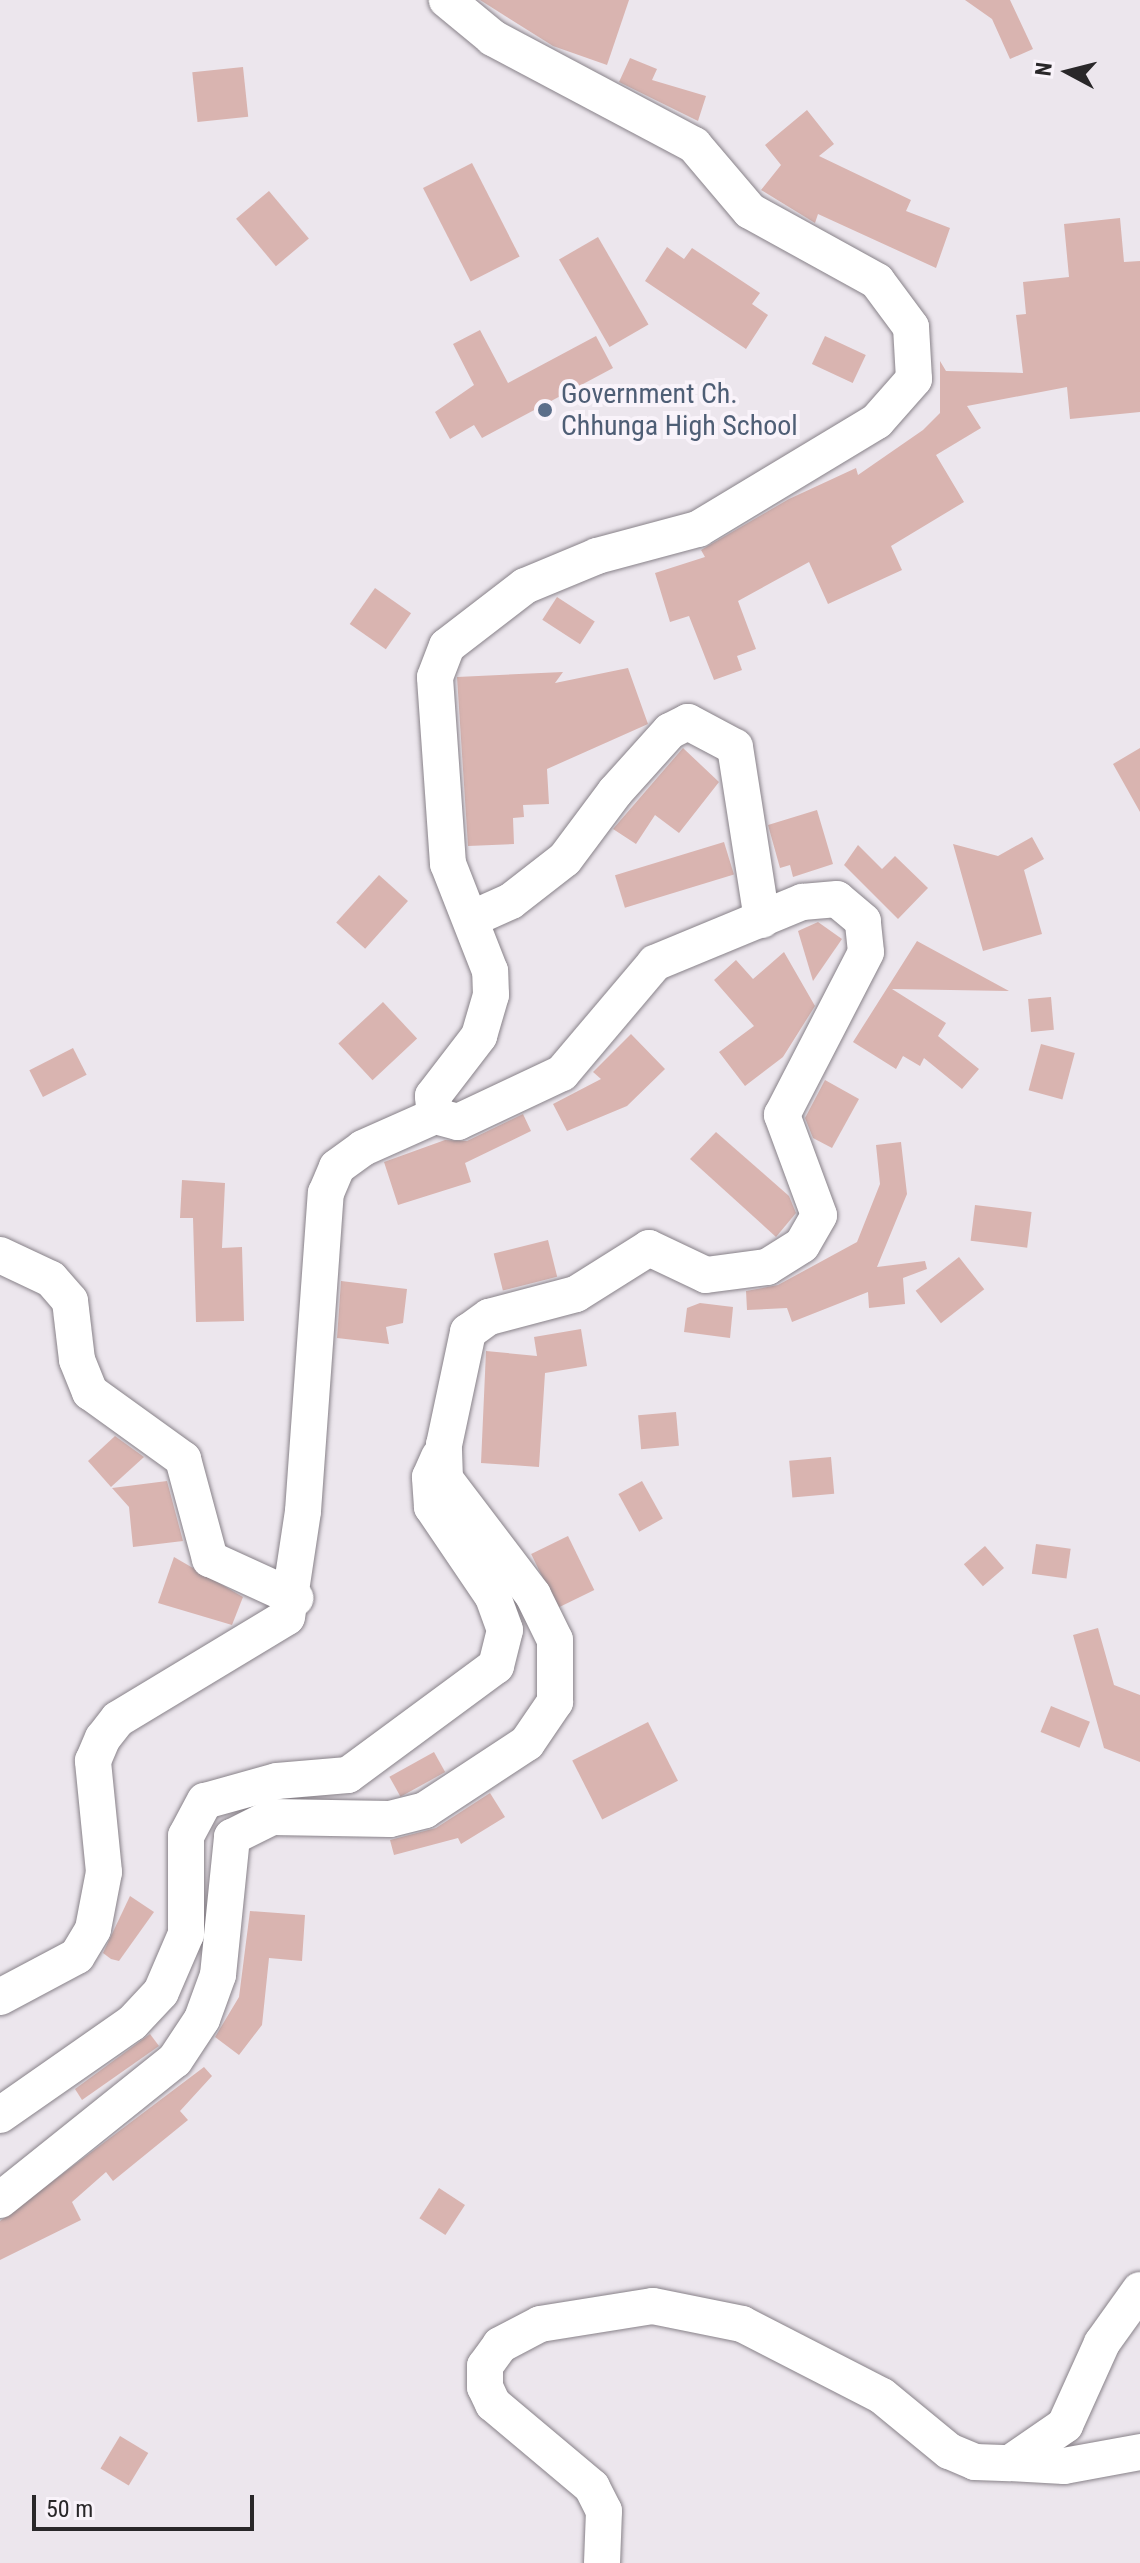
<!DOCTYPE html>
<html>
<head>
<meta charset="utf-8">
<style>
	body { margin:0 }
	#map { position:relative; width:1140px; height:2563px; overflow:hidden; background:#ece6ed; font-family:"Roboto Condensed",sans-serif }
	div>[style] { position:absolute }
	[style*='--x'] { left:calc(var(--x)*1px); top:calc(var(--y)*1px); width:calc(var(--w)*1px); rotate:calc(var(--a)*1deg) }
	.building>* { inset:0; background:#d9b4b0; transform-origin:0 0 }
	.roads { filter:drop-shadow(0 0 2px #888289) drop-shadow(0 0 2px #888289) }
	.minor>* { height:36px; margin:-18px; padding:0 18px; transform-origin:18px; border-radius:18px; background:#fff }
	.dots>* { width:22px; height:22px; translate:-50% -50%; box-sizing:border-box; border:4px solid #f9f3fa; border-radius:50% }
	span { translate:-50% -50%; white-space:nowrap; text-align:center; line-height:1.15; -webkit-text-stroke:8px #f9f3fa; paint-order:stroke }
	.service-label { font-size:28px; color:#4e5e75 }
	.left { translate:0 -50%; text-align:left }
	.north { position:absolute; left:1028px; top:32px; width:80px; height:80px; -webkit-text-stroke:6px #f9f3fa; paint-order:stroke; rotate:277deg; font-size:22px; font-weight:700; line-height:32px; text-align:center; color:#292729 }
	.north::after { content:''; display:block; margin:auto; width:28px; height:36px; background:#292729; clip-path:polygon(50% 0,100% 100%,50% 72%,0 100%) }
	.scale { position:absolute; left:32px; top:2495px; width:222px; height:36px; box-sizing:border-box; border:4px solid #292729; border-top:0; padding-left:10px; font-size:24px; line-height:28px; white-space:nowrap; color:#292729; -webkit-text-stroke:6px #f9f3fa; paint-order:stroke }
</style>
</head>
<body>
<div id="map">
	<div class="building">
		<div style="clip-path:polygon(480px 0,629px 0,607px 65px,553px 46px)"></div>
		<div style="clip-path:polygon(965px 0,1010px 0,1033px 49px,1010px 59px,992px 19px)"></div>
		<div style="clip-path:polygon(630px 58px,657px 69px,652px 80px,706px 96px,698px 121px,619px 82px)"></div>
		<div style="left:243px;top:67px;width:50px;height:51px;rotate:84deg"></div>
		<div style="clip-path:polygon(807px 110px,834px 144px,819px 156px,911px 200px,906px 211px,950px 228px,936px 268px,818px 214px,815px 223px,761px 190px,781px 165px,765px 145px)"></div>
		<div style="left:472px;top:163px;width:105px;height:55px;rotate:63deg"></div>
		<div style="left:269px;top:191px;width:62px;height:43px;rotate:50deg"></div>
		<div style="clip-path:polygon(1120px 218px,1124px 262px,1140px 261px,1140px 412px,1070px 419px,1067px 387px,967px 406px,981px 428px,936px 455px,964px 502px,891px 546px,902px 570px,828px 604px,809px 562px,738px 601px,756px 649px,737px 656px,742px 670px,714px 680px,689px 616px,670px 622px,655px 573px,705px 557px,701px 550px,789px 499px,856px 468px,858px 475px,923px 430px,940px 413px,940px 361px,946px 371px,1023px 373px,1016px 315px,1026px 314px,1023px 282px,1069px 277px,1064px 224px)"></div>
		<div style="left:598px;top:237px;width:101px;height:45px;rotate:60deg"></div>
		<div style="clip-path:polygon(667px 247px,684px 259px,692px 248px,760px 293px,752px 304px,768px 315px,746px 349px,645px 281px)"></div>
		<div style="clip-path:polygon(480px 330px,508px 383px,596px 336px,613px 368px,482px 438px,474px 425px,450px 439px,435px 412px,474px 385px,453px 344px)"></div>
		<div style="left:825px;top:336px;width:45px;height:31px;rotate:25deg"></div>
		<div style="left:375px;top:588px;width:44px;height:44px;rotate:35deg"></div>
		<div style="left:557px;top:597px;width:45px;height:27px;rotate:33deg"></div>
		<div style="clip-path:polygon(628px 668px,648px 724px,547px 769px,549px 804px,523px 805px,524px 817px,513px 818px,514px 844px,468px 846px,457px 677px,563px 672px,555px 683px)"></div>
		<div style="clip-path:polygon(683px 748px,719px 782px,679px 833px,655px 815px,636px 844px,613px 829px)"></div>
		<div style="clip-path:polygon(1140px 748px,1140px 812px,1113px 764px)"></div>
		<div style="clip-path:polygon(817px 810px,833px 864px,793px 877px,790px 865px,780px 868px,768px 825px)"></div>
		<div style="clip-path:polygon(1032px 837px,1044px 859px,1024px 870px,1042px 934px,983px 951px,953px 844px,998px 856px)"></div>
		<div style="left:724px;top:842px;width:34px;height:114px;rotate:73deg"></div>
		<div style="clip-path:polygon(858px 845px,882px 869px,895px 856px,928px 888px,898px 919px,844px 865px)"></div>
		<div style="left:379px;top:875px;width:39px;height:64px;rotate:42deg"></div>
		<div style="clip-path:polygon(818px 922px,842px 939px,813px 981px,798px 931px)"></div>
		<div style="clip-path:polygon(917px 941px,1009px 991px,892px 989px,946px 1023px,938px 1036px,979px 1069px,962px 1089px,924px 1058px,920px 1066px,903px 1056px,896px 1069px,853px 1042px)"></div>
		<div style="clip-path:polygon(784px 952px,815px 1006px,783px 1057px,745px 1086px,719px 1052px,754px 1026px,714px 980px,736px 960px,753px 979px)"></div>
		<div style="left:1051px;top:997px;width:33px;height:23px;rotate:85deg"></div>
		<div style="left:383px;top:1002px;width:50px;height:61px;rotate:47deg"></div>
		<div style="clip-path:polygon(631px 1034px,665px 1069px,627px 1106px,567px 1131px,553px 1104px,601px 1079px,593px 1072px)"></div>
		<div style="left:1041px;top:1044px;width:35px;height:48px;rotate:15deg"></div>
		<div style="left:73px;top:1048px;width:30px;height:49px;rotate:63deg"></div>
		<div style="clip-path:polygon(825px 1080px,859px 1099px,832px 1148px,813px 1138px,805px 1118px)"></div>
		<div style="clip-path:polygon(523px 1114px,531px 1131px,465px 1163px,471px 1182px,398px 1205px,384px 1162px,445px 1140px,467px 1141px)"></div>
		<div style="clip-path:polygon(716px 1132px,789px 1196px,796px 1213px,776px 1237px,690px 1159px)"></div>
		<div style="clip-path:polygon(901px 1142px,907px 1194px,877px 1267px,925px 1261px,927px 1269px,903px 1278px,905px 1304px,869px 1308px,868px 1292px,792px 1322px,787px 1308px,747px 1310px,746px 1291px,778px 1285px,857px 1242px,880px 1184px,876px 1145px)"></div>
		<div style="clip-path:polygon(182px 1180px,225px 1183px,222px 1248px,242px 1247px,244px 1321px,196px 1322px,193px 1218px,180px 1218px)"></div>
		<div style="left:975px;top:1205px;width:57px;height:36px;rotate:7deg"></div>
		<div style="left:548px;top:1240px;width:38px;height:56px;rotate:76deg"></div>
		<div style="left:959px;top:1257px;width:41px;height:55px;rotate:52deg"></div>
		<div style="clip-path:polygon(341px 1281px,407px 1289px,403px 1323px,386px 1327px,389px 1344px,337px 1338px)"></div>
		<div style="clip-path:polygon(700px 1303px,733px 1307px,730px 1338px,684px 1332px,687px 1308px)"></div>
		<div style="clip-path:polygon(581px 1329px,587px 1366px,545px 1373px,539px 1467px,481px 1463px,486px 1351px,537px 1356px,534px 1337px)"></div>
		<div style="left:676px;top:1412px;width:34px;height:38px;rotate:85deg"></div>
		<div style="clip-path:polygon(115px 1436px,144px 1457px,111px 1487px,88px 1461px)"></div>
		<div style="left:831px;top:1457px;width:37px;height:42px;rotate:85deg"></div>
		<div style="clip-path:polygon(167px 1481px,183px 1541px,133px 1547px,129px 1507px,112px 1488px)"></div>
		<div style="left:642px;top:1481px;width:43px;height:27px;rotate:61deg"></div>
		<div style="left:568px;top:1536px;width:60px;height:41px;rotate:64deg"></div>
		<div style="left:1036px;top:1544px;width:35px;height:30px;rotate:8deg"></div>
		<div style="left:985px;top:1546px;width:29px;height:28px;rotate:49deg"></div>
		<div style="clip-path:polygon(174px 1557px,243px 1597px,232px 1625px,158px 1603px)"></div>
		<div style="clip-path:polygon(1098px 1628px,1114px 1685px,1140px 1695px,1140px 1762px,1104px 1748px,1073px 1635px)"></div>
		<div style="left:1051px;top:1706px;width:42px;height:28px;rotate:22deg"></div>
		<div style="left:648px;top:1722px;width:66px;height:85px;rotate:63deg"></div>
		<div style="left:434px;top:1752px;width:23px;height:51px;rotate:61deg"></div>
		<div style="clip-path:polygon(490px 1793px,505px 1817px,461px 1844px,458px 1838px,394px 1855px,390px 1840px,436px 1828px)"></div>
		<div style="clip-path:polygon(130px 1896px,154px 1912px,119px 1961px,111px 1959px,103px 1953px)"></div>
		<div style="clip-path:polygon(250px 1911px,305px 1915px,302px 1961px,269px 1958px,262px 2025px,239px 2055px,215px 2037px,239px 1997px)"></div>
		<div style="clip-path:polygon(150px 2034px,159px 2046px,82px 2100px,75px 2089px)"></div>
		<div style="clip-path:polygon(204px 2067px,212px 2076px,180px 2111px,188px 2120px,113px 2181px,106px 2172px,72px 2202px,81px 2220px,0 2260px,0 2221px)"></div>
		<div style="left:439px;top:2188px;width:31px;height:36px;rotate:33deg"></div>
		<div style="left:120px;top:2436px;width:33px;height:38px;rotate:31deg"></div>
	</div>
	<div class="roads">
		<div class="minor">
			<div style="--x:471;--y:919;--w:44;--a:-24.2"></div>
			<div style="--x:511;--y:901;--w:68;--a:-37.9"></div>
			<div style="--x:565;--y:859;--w:84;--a:-53.3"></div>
			<div style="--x:615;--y:792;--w:82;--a:-48"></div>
			<div style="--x:670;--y:731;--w:20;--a:-27"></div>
			<div style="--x:688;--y:722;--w:53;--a:28"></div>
			<div style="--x:735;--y:747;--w:175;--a:81.1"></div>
			<div style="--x:0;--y:1255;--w:56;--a:25.2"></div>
			<div style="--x:51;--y:1279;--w:29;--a:49"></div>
			<div style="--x:70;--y:1301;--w:59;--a:83.2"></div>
			<div style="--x:77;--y:1360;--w:35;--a:68"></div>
			<div style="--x:90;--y:1392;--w:115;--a:35.8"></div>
			<div style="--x:183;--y:1459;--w:104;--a:74.9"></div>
			<div style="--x:210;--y:1559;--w:94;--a:24.6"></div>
			<div style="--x:0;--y:1997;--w:87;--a:-28"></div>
			<div style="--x:77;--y:1956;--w:31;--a:-59"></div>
			<div style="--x:93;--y:1929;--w:58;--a:-79.1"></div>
			<div style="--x:104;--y:1872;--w:112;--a:-95.7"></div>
			<div style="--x:93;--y:1761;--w:25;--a:-67"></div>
			<div style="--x:103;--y:1738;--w:24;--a:-52"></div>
			<div style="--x:118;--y:1719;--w:197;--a:-31.1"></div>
			<div style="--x:287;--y:1617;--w:107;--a:-81.4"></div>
			<div style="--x:303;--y:1511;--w:319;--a:-85.9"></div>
			<div style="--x:326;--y:1193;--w:28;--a:-67"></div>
			<div style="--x:337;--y:1167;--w:32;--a:-36"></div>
			<div style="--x:363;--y:1148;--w:79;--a:-24"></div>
			<div style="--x:0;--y:2115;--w:161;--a:-34.9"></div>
			<div style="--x:132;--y:2023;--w:42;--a:-46.9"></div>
			<div style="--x:161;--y:1992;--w:63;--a:-66.7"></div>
			<div style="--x:186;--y:1934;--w:98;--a:-90"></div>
			<div style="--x:186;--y:1836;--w:40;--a:-62"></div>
			<div style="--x:205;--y:1801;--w:75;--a:-15.5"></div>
			<div style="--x:277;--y:1781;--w:71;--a:-4.8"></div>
			<div style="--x:348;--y:1775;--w:184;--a:-36.4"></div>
			<div style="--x:496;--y:1666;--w:37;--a:-76"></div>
			<div style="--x:505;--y:1630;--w:35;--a:-110"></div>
			<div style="--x:493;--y:1597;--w:109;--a:-124.1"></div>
			<div style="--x:432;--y:1507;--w:30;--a:-94"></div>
			<div style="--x:430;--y:1477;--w:22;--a:-66"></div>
			<div style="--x:0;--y:2200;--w:224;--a:-38.7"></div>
			<div style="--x:175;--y:2060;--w:49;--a:-56.6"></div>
			<div style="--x:202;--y:2019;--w:47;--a:-70"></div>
			<div style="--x:218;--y:1975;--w:139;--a:-84.2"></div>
			<div style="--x:232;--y:1837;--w:45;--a:-26.6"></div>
			<div style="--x:272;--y:1817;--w:118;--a:1"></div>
			<div style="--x:390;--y:1819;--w:36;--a:-14"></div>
			<div style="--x:425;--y:1810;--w:122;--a:-33.3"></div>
			<div style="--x:527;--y:1743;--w:50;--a:-55.7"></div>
			<div style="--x:555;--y:1702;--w:62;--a:-90"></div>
			<div style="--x:555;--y:1640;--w:50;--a:-116.1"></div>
			<div style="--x:533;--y:1595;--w:146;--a:-127.2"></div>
			<div style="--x:445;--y:1479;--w:34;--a:-92"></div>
			<div style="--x:444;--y:1445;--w:116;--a:-78"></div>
			<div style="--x:468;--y:1332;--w:26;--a:-36"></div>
			<div style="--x:489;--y:1317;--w:90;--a:-14.8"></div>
			<div style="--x:576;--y:1294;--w:86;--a:-32.2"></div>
			<div style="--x:649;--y:1248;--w:63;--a:25.3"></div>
			<div style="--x:706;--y:1275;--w:62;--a:-7.5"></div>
			<div style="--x:767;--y:1267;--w:41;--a:-32.2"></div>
			<div style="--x:802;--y:1245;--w:34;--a:-60"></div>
			<div style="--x:819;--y:1215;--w:107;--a:-110.3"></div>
			<div style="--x:782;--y:1115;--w:183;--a:-62.7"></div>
			<div style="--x:866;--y:952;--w:31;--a:-96"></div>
			<div style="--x:863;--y:921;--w:34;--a:-140"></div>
			<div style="--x:837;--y:899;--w:35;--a:175"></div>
			<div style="--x:802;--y:902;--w:159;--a:157.5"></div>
			<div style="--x:655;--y:963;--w:144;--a:130.2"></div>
			<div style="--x:562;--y:1073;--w:115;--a:154.8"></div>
			<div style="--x:458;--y:1122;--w:24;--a:-165"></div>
			<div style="--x:435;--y:1116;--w:20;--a:-96"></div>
			<div style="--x:433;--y:1096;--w:76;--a:-52.5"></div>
			<div style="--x:479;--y:1036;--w:43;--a:-73.7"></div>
			<div style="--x:491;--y:995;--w:24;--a:-92"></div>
			<div style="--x:490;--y:971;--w:115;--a:-111.4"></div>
			<div style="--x:448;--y:864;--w:187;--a:-94"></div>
			<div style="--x:435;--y:677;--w:33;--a:-69"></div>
			<div style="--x:447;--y:646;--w:98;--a:-37.6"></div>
			<div style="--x:525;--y:586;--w:78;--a:-22.6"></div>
			<div style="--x:597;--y:556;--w:105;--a:-15"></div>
			<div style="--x:698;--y:529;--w:209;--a:-31.1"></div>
			<div style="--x:877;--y:421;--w:56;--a:-48.6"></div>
			<div style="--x:914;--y:379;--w:52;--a:-93.3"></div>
			<div style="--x:911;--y:327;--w:57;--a:-126.5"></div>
			<div style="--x:877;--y:281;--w:145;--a:-151.1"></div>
			<div style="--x:750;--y:211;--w:87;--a:-130.3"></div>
			<div style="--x:694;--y:145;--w:228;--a:-152"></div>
			<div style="--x:493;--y:38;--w:60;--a:-140.4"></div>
			<div style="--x:1010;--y:2463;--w:54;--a:3.2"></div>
			<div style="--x:1064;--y:2466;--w:77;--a:-10.4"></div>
			<div style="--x:602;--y:2563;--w:52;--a:-87.8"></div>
			<div style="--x:604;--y:2511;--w:27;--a:-117"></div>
			<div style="--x:592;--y:2487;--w:129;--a:-140"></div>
			<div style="--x:493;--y:2404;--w:19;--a:-115"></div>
			<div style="--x:485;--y:2387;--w:21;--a:-90"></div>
			<div style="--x:485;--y:2366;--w:26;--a:-54"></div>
			<div style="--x:500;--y:2345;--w:45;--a:-27.7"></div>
			<div style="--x:540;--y:2324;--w:114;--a:-9.1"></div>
			<div style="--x:653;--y:2306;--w:91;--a:11.4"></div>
			<div style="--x:742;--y:2324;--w:157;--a:27.2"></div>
			<div style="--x:882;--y:2396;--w:87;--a:39.4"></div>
			<div style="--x:949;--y:2451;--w:28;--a:23"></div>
			<div style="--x:975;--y:2462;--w:35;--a:2"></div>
			<div style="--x:1010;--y:2463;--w:67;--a:-34.6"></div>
			<div style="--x:1065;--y:2425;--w:90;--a:-65.7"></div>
			<div style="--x:1102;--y:2343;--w:65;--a:-54.4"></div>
		</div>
	</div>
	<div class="dots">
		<div style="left:545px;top:410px;background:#5c6f8a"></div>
	</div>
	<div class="service-label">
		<span class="left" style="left:561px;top:410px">Government Ch.<br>Chhunga High School</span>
	</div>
	<div class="north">N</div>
	<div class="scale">50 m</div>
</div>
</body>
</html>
